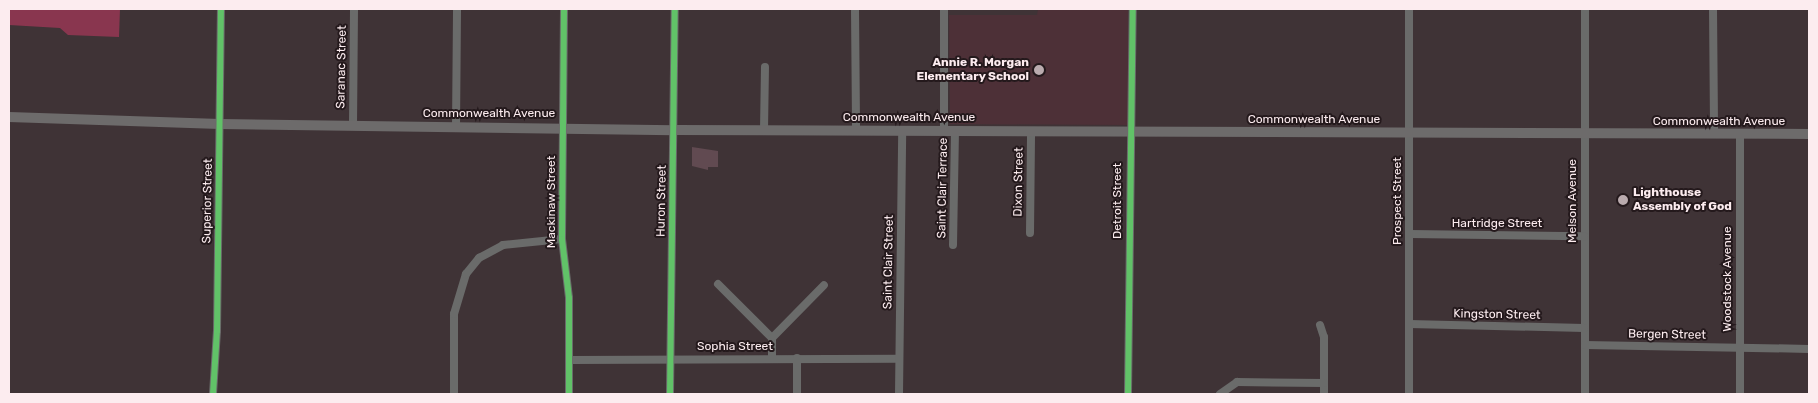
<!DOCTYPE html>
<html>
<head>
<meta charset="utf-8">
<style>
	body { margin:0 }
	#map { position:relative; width:1818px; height:403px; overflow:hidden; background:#3f3336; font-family:Rubik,sans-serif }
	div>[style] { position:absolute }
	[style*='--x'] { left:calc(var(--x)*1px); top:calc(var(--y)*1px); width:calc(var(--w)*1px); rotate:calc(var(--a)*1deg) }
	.built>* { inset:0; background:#4d3037 }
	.forest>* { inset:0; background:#89364f }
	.building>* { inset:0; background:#614a51 }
	.minor>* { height:8px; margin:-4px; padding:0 4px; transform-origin:4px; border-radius:4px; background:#6a6b6a }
	.major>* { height:10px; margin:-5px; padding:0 5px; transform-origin:5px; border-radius:5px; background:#6d6b6b }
	.cycleway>* { height:6px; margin:-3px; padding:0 3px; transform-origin:3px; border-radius:3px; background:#61c268 }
	.dots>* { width:14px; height:14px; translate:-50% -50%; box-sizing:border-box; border:2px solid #24191c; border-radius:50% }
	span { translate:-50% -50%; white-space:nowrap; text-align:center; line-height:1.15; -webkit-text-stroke:4px #24191c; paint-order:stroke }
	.poi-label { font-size:12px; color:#fcecef; font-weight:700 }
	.right { translate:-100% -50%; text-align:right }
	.left { translate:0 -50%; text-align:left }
	.street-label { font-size:12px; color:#fcecef }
	.frame { position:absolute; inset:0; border:10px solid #fcecef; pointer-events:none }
</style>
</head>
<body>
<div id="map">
	<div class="built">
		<div style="clip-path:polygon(1038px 9px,1128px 9px,1128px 125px,950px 124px,949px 15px,1037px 15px)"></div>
	</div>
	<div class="forest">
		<div style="clip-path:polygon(9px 9px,120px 9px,119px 37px,68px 35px,60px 28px,9px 25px)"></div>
	</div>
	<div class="building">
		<div style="clip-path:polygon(692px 147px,718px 151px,718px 167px,708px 167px,708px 170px,692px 166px)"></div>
	</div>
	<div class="minor">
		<div style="--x:564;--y:9;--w:230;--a:90.5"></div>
		<div style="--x:562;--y:239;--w:59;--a:83.2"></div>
		<div style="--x:569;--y:298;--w:96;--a:90"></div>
		<div style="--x:855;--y:9;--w:121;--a:89.5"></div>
		<div style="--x:944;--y:9;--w:122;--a:90"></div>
		<div style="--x:1585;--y:9;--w:385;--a:90"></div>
		<div style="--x:1713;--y:9;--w:125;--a:89.5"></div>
		<div style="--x:353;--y:125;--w:116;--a:-89.5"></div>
		<div style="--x:456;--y:127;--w:118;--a:-89.5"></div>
		<div style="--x:764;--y:130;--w:63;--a:-89.1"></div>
		<div style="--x:1030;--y:233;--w:102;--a:-89.4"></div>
		<div style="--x:1410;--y:234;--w:174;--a:0.7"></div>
		<div style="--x:953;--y:245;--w:114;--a:-89"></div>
		<div style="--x:718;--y:284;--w:76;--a:45"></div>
		<div style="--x:1409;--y:324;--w:175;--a:1.3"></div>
		<div style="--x:1320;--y:325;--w:13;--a:72"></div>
		<div style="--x:1324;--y:337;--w:57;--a:90"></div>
		<div style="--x:1585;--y:345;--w:224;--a:1"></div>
		<div style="--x:772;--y:357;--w:19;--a:-90"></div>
		<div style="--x:772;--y:338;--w:74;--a:-45.5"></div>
		<div style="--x:571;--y:360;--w:328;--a:-0.2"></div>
		<div style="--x:213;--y:394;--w:63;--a:-86.4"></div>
		<div style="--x:217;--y:331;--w:322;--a:-89.3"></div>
		<div style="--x:454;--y:394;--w:80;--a:-90"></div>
		<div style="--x:454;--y:314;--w:42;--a:-73.3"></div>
		<div style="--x:466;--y:274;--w:21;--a:-51"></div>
		<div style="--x:479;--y:258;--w:27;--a:-28"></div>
		<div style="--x:503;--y:245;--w:59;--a:-5.8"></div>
		<div style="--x:670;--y:394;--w:385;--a:-89.3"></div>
		<div style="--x:797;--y:394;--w:36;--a:-90"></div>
		<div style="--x:899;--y:394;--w:263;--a:-89.3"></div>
		<div style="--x:1128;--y:394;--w:385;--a:-89.3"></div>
		<div style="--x:1220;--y:394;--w:21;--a:-35"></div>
		<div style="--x:1237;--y:382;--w:87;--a:0.7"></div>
		<div style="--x:1409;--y:394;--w:385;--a:-90"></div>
		<div style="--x:1740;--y:394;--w:260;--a:-90"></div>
	</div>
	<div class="major">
		<div style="--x:9;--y:117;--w:211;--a:1.9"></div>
		<div style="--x:220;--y:124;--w:454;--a:0.8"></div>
		<div style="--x:674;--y:130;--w:1135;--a:0.2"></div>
	</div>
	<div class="cycleway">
		<div style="--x:564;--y:9;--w:230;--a:90.5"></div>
		<div style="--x:562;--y:239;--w:59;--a:83.2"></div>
		<div style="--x:569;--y:298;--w:96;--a:90"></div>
		<div style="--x:213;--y:394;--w:63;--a:-86.4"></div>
		<div style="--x:217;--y:331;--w:322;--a:-89.3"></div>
		<div style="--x:670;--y:394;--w:385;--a:-89.3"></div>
		<div style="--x:1128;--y:394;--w:385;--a:-89.3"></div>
	</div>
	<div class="dots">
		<div style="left:1039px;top:70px;background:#baabae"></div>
		<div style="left:1623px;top:200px;background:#baabae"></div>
	</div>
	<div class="poi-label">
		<span class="right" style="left:1029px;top:70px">Annie R. Morgan<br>Elementary School</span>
		<span class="left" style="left:1633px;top:200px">Lighthouse<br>Assembly of God</span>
	</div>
	<div class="street-label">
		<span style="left:342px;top:67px;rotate:-89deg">Saranac Street</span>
		<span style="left:489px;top:114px">Commonwealth Avenue</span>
		<span style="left:909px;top:118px">Commonwealth Avenue</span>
		<span style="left:1314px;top:120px">Commonwealth Avenue</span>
		<span style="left:1719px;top:122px">Commonwealth Avenue</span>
		<span style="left:1019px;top:182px;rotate:-89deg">Dixon Street</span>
		<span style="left:943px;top:188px;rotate:-89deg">Saint Clair Terrace</span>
		<span style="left:208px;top:201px;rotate:-89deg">Superior Street</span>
		<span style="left:662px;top:201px;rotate:-89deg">Huron Street</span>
		<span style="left:1118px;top:201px;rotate:-90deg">Detroit Street</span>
		<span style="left:1398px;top:201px;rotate:-90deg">Prospect Street</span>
		<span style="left:1573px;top:201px;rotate:-90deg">Melson Avenue</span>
		<span style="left:552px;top:202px;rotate:-90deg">Mackinaw Street</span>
		<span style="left:1497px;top:224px">Hartridge Street</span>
		<span style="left:889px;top:262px;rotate:-89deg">Saint Clair Street</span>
		<span style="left:1728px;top:279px;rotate:-90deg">Woodstock Avenue</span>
		<span style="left:1497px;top:315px;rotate:1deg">Kingston Street</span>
		<span style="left:1667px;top:335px;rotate:1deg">Bergen Street</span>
		<span style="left:735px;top:347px">Sophia Street</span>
	</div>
	<div class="frame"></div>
</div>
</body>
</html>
